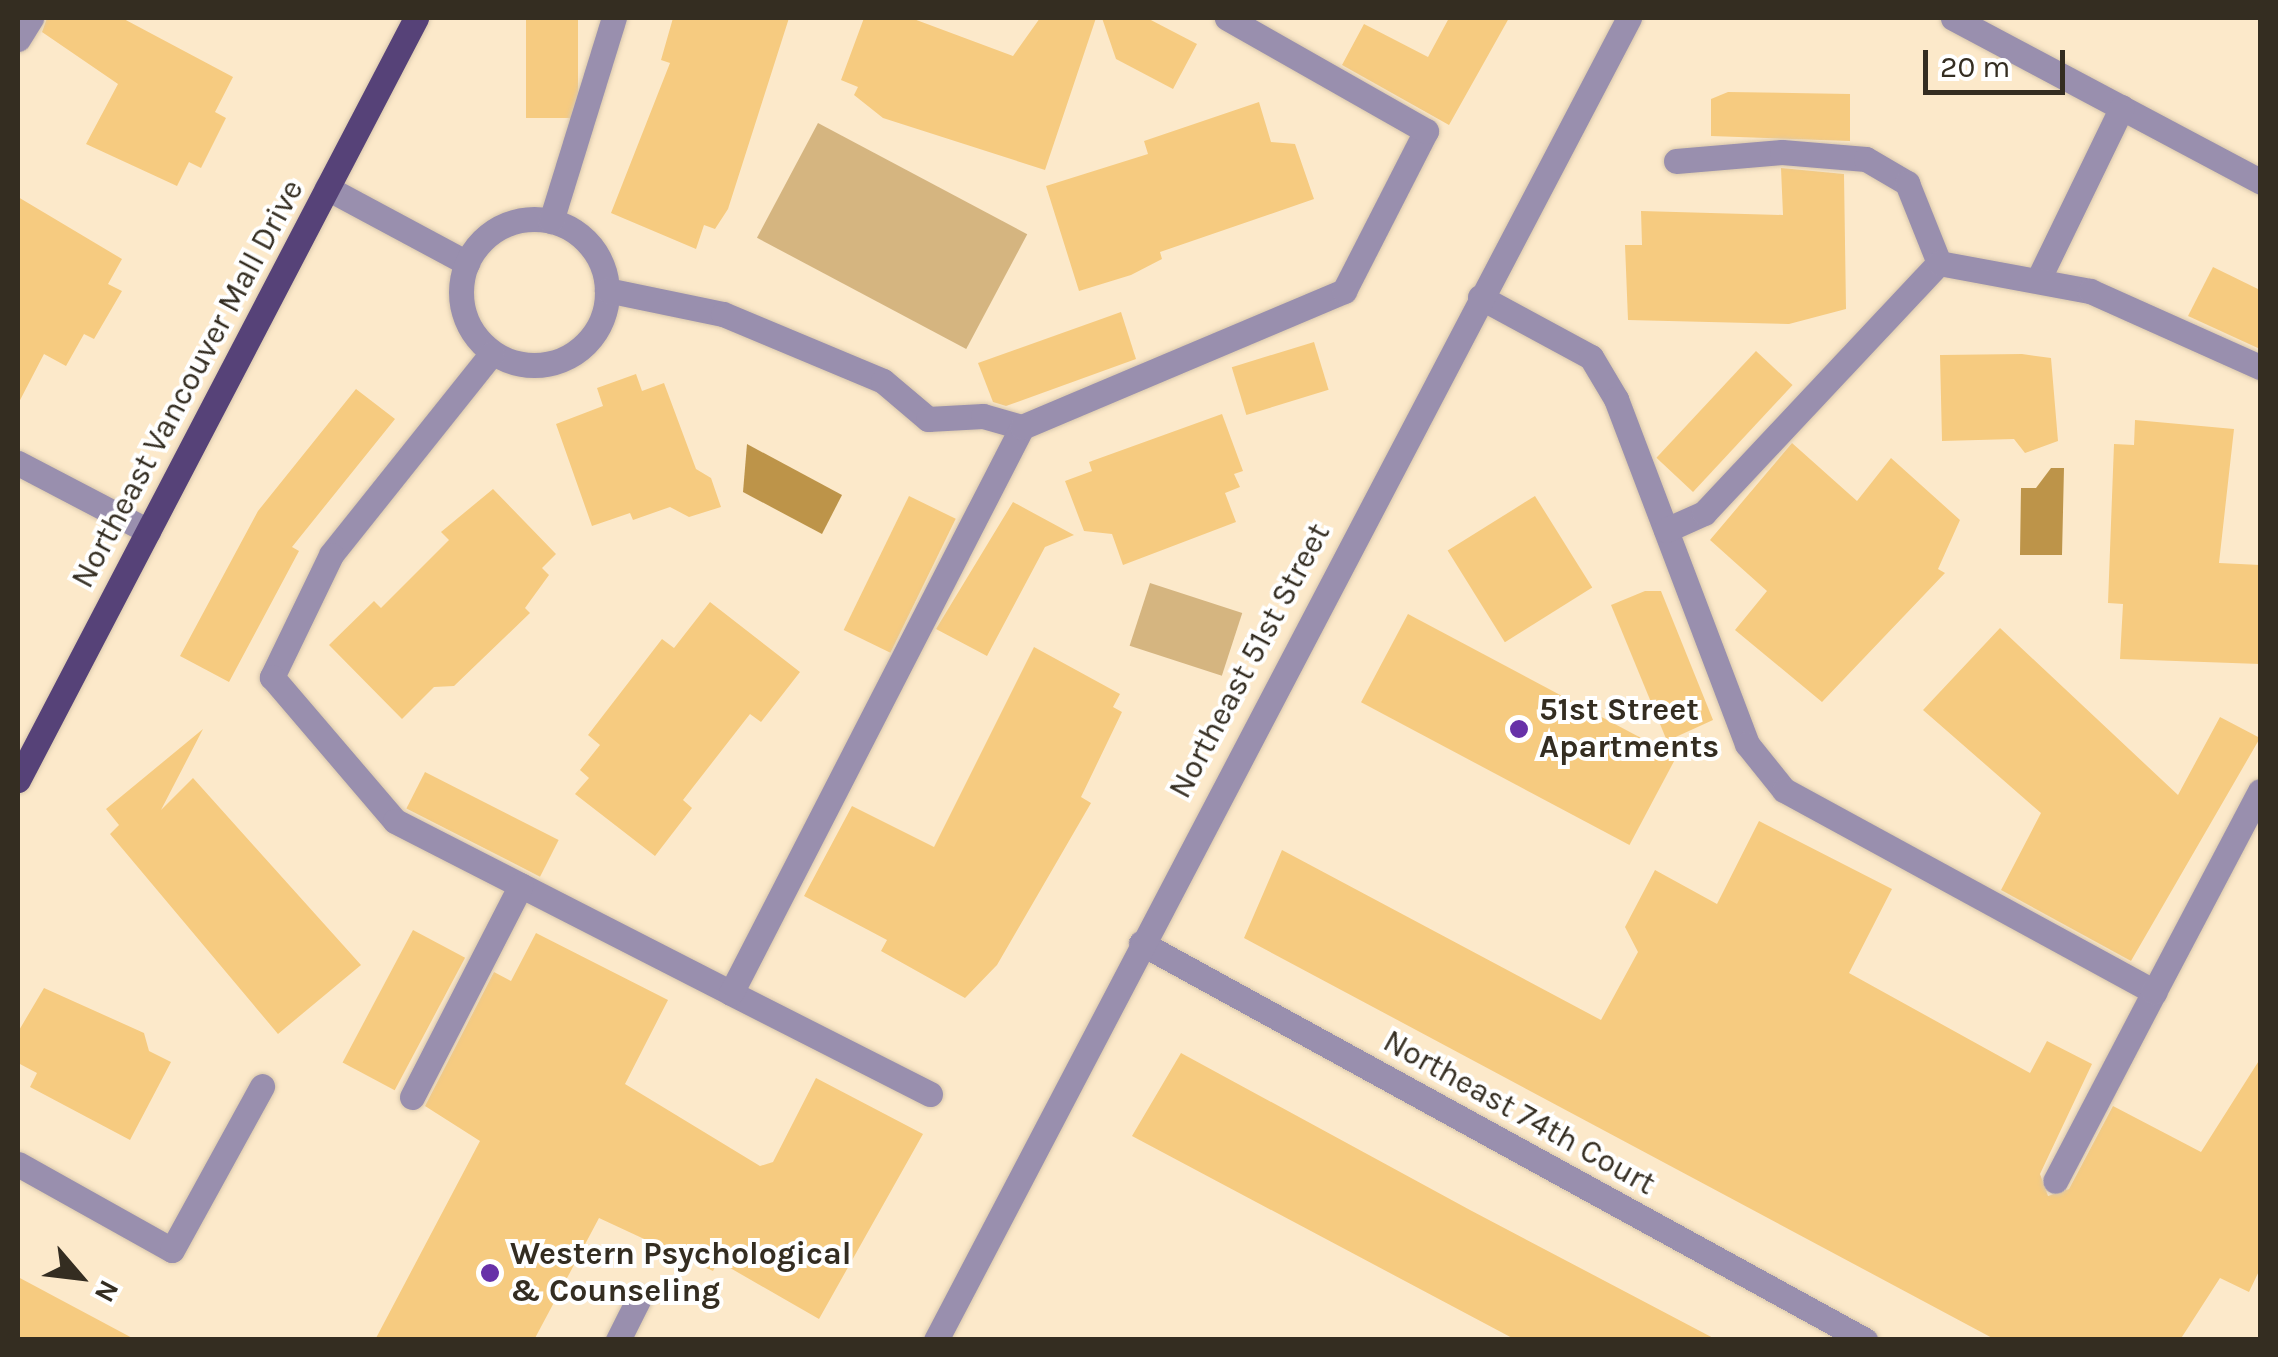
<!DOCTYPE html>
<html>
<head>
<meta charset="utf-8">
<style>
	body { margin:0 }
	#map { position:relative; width:2278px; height:1357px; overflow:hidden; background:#fce9ca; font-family:Karla,sans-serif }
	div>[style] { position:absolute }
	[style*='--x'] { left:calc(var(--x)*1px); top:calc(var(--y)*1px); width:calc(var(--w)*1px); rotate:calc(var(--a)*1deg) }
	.green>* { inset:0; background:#d5b580; transform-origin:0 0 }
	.water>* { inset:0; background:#bd9449 }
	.building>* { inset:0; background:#f6cb80; transform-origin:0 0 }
	.roads { filter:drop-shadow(0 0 2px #d8c7ac) drop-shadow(0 0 2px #d8c7ac) }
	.minor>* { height:25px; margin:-12.5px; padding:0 12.5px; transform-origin:12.5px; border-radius:12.5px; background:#998fae }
	.minor>.ring { margin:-12.5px; padding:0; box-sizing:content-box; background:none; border:25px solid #998fae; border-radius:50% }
	.major>* { height:25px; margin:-12.5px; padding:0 12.5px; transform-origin:12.5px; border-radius:12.5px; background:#564278 }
	.dots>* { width:28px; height:28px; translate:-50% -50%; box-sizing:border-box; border:5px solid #fff; border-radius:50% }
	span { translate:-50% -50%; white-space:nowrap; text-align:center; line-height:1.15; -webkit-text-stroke:8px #fff; paint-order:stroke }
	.street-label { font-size:32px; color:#342d21 }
	.poi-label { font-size:32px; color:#342d21; font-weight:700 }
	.left { translate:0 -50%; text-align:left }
	.frame { position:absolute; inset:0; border:20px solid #342d21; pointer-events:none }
	.north { position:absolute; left:30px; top:1227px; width:100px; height:100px; -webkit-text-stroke:8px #fff; paint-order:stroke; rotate:118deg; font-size:28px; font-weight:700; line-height:40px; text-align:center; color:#342d21 }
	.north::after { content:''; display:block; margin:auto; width:35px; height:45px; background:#342d21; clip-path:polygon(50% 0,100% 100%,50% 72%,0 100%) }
	.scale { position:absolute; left:1923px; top:50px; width:142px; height:45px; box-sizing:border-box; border:5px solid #342d21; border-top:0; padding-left:12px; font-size:30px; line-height:35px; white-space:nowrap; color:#342d21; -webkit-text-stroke:8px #fff; paint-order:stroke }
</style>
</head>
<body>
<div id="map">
	<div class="green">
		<div style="left:818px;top:123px;width:237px;height:130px;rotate:28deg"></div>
		<div style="left:1150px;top:583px;width:97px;height:66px;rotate:18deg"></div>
	</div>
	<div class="water">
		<div style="clip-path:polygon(747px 444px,842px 495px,822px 534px,743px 492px)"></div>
		<div style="clip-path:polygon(2051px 468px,2064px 468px,2062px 555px,2020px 555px,2021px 488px,2036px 488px)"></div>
	</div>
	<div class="building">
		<div style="clip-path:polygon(47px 18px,122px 18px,233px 77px,215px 112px,226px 118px,201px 168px,189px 162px,177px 186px,86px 144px,118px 84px,42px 32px)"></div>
		<div style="left:526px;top:18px;width:52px;height:100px"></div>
		<div style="clip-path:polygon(673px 18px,789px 18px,728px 209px,715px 229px,704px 225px,696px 249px,611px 213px,670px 63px,661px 60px)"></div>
		<div style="clip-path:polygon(864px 18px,911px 18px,1013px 56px,1040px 18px,1096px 18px,1045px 170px,883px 118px,854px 95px,858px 87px,841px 80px)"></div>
		<div style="clip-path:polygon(1102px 18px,1147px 18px,1197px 44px,1173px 89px,1116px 59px)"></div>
		<div style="clip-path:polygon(1449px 18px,1509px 18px,1449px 125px,1342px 65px,1364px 24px,1428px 57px)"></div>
		<div style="clip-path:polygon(1728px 92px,1850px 94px,1850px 141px,1711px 136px,1711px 99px)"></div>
		<div style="clip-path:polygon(1259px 102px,1271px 142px,1295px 144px,1314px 199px,1160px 252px,1162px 259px,1131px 275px,1079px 291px,1046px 186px,1148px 154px,1144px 141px)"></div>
		<div style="clip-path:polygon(1781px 168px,1844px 174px,1846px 309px,1789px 324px,1628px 320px,1625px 245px,1642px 245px,1641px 211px,1783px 215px)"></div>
		<div style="clip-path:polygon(18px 197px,122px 259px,108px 284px,122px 291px,94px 339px,84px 334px,66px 366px,44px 354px,18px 404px)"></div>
		<div style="clip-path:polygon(2213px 267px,2260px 290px,2260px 349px,2188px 316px)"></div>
		<div style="clip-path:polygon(1121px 312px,1136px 359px,1006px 406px,993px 402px,978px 363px)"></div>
		<div style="left:1314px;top:342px;width:50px;height:86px;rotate:73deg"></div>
		<div style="left:1756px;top:351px;width:50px;height:146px;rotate:43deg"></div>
		<div style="clip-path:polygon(2022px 354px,2051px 358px,2058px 441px,2025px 453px,2014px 439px,1942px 441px,1940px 355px)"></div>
		<div style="clip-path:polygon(636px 374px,642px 391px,664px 383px,696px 469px,711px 478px,721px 507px,689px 517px,670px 507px,633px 520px,630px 513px,592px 526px,556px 424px,603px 406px,597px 388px)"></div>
		<div style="clip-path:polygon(356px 389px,395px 419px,292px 547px,299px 551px,229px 682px,180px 656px,258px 511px)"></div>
		<div style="clip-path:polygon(1222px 414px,1243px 471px,1234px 474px,1240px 487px,1225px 493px,1236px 522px,1123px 565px,1112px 534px,1084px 531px,1065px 481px,1092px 471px,1089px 462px)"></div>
		<div style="clip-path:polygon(2135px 420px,2234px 429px,2219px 563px,2260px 565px,2260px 664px,2120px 659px,2123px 604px,2108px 603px,2114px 444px,2134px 445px)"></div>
		<div style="clip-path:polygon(1792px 443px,1857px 501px,1891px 458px,1960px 520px,1938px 569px,1945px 573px,1822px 702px,1735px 630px,1767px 591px,1710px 540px)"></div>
		<div style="clip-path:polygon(493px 489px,556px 554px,542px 568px,549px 575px,525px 608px,530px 613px,454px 686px,434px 687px,402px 719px,329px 645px,374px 601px,381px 608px,449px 540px,441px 532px)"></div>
		<div style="left:909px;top:496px;width:52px;height:149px;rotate:26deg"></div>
		<div style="left:1535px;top:496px;width:108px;height:103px;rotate:58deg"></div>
		<div style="clip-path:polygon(1013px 502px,1074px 535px,1045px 547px,987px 656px,936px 629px)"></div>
		<div style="clip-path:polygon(1645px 591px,1661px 591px,1713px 720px,1667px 741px,1611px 605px)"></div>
		<div style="clip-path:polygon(710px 602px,800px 672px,761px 722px,750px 714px,683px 800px,692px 808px,655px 856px,575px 794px,589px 778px,580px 770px,600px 745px,588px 735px,662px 639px,674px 648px)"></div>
		<div style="left:1408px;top:614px;width:304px;height:100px;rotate:28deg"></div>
		<div style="clip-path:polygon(2000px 628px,2178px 795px,2220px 717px,2260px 738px,2131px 961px,2001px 890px,2041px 813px,1923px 710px)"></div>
		<div style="clip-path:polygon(1034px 647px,1120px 694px,1113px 707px,1122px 712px,1081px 797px,1091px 803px,997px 965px,965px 998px,881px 951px,887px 940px,804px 896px,852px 806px,934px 847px)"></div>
		<div style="clip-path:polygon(203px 729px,161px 810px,193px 778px,361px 965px,278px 1034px,110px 834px,119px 825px,106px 809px)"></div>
		<div style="left:425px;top:772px;width:150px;height:41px;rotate:27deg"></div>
		<div style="clip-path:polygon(1759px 821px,1892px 889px,1849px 973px,2030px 1073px,2047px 1041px,2092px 1064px,2040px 1174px,2048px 1196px,2069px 1189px,2113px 1106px,2201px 1152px,2260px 1059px,2260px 1269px,2249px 1292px,2220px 1278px,2180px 1340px,1996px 1340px,1244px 938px,1282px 850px,1601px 1020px,1638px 952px,1625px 927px,1655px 870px,1717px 904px)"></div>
		<div style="left:413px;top:930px;width:59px;height:150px;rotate:28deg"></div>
		<div style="clip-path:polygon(536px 933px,668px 1000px,625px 1084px,760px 1166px,773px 1162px,816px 1078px,923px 1134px,819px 1319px,718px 1261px,713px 1271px,599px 1218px,534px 1340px,375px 1340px,480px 1141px,425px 1106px,494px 972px,511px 981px)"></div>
		<div style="clip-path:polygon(44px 988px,144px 1033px,149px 1051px,171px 1062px,130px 1140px,30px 1087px,37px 1073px,18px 1063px,18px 1032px)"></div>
		<div style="clip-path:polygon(1181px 1053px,1470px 1210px,1717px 1340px,1516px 1340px,1132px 1136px)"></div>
		<div style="clip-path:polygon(18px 1277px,136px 1340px,18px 1340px)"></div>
	</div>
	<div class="roads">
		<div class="minor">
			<div style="--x:1953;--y:18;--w:348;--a:28"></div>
			<div style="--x:18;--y:39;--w:25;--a:-58"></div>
			<div style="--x:1676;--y:161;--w:106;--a:-4.9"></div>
			<div style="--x:1782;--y:152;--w:84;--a:4.8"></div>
			<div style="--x:1866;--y:159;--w:48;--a:30.3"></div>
			<div style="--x:1907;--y:183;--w:86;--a:68.2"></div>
			<div style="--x:327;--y:188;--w:159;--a:28.2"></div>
			<div class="ring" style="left:461px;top:219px;width:121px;height:121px"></div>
			<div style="--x:551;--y:221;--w:213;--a:-72.8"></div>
			<div style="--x:2038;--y:280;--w:192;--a:-64.1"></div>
			<div style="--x:607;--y:290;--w:118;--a:11.7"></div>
			<div style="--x:723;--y:314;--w:173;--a:22.7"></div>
			<div style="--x:883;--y:381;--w:59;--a:40.2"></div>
			<div style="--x:928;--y:419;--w:55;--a:-3.1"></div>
			<div style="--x:983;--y:416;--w:41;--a:15.8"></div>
			<div style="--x:1480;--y:297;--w:126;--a:28.4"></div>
			<div style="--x:1591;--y:357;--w:49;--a:59.2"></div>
			<div style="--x:1616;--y:399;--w:369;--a:69.2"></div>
			<div style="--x:1747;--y:744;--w:59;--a:51.2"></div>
			<div style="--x:1784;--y:790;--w:422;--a:28.6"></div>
			<div style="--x:2154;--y:992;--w:213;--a:117.6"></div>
			<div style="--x:492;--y:353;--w:258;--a:128.6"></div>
			<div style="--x:331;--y:555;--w:136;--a:115.8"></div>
			<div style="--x:272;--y:677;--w:189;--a:49.5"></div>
			<div style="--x:395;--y:821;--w:377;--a:27.1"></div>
			<div style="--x:18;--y:463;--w:147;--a:27.6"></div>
			<div style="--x:1666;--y:530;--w:42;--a:-24.1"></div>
			<div style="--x:1704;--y:513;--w:343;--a:-46.8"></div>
			<div style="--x:1939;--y:263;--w:154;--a:10.5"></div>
			<div style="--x:2090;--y:291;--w:186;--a:24.1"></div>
			<div style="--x:1141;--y:943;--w:826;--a:28.74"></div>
			<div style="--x:2154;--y:992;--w:227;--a:-62.2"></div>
			<div style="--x:930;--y:1094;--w:223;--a:-153.1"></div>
			<div style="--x:731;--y:993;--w:636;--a:-62.79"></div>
			<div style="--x:1022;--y:427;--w:350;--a:-22.9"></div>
			<div style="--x:1344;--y:291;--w:180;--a:-62.9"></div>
			<div style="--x:1426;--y:131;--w:229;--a:-150.4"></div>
			<div style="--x:412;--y:1097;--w:238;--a:-62.8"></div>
			<div style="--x:18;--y:1164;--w:176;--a:29.2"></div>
			<div style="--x:172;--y:1250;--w:187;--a:-61.2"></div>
			<div style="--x:618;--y:1340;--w:47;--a:-63.4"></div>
			<div style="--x:936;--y:1340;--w:1493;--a:-62.34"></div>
		</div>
		<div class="major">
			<div style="--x:18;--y:780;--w:860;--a:-62.42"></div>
		</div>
	</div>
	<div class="dots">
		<div style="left:1519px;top:729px;background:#6731a8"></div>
		<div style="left:490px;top:1273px;background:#6731a8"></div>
	</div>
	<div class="street-label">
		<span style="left:188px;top:384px;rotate:-62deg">Northeast Vancouver Mall Drive</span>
		<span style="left:1250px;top:661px;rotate:-62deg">Northeast 51st Street</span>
		<span style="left:1519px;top:1113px;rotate:29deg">Northeast 74th Court</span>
	</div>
	<div class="poi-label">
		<span class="left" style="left:1539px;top:729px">51st Street<br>Apartments</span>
		<span class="left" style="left:510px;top:1273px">Western Psychological<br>&amp; Counseling</span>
	</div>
	<div class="frame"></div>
	<div class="north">N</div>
	<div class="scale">20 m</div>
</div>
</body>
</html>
